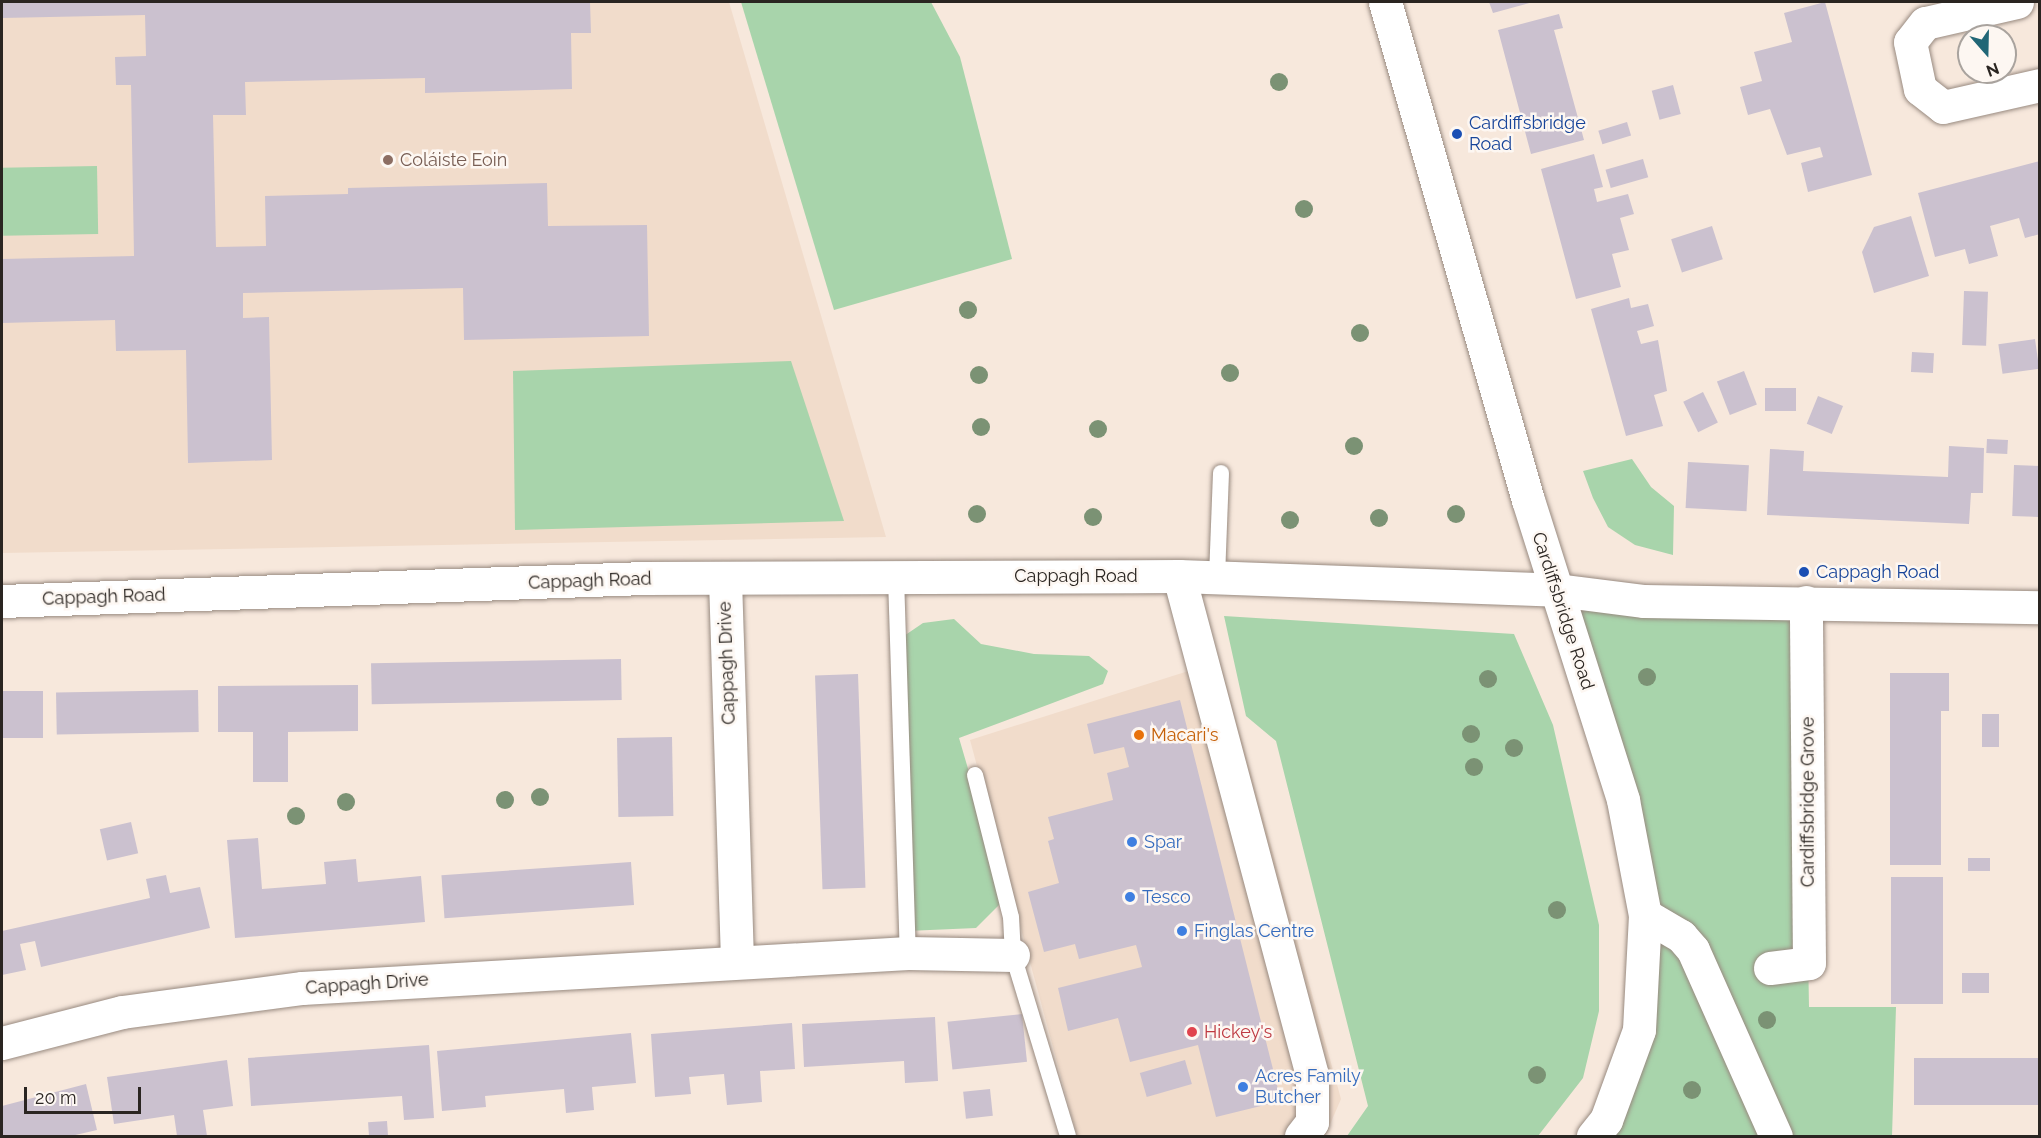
<!DOCTYPE html>
<html>
<head>
<meta charset="utf-8">
<style>
	body { margin:0 }
	#map { position:relative; width:2041px; height:1138px; overflow:hidden; background:#f7e8dc; font-family:Raleway,sans-serif }
	div>[style] { position:absolute }
	[style*='--x'] { left:calc(var(--x)*1px); top:calc(var(--y)*1px); width:calc(var(--w)*1px); rotate:calc(var(--a)*1deg) }
	.built>* { inset:0; background:#f1dccb }
	.green>* { inset:0; background:#a8d4ab; transform-origin:0 0 }
	.building>* { inset:0; background:#cbc1cf; transform-origin:0 0 }
	.roads { filter:drop-shadow(0 0 2px #988a80) drop-shadow(0 0 2px #988a80) }
	.lane>* { height:16px; margin:-8px; padding:0 8px; transform-origin:8px; border-radius:8px; background:#fff }
	.street>* { height:33px; margin:-16.5px; padding:0 16.5px; transform-origin:16.5px; border-radius:16.5px; background:#fff }
	.secondary>* { height:33px; margin:-16.5px; padding:0 16.5px; transform-origin:16.5px; border-radius:16.5px; background:#fff }
	.trees>* { width:18px; height:18px; margin:-9px; border-radius:50%; background:#7b9274 }
	.dots>* { width:16px; height:16px; translate:-50% -50%; box-sizing:border-box; border:3px solid #fdf7f2; border-radius:50% }
	span { translate:-50% -50%; white-space:nowrap; text-align:center; line-height:1.15; -webkit-text-stroke:5px #fdf7f2; paint-order:stroke }
	.transit-label { font-size:18px; color:#164399 }
	.left { translate:0 -50%; text-align:left }
	.education-label { font-size:18px; color:#785e54 }
	.street-label { font-size:18px; color:#2a2521 }
	.food-label { font-size:18px; color:#c56008 }
	.shop-label { font-size:18px; color:#366cbe }
	.health-label { font-size:18px; color:#be3a42 }
	.frame { position:absolute; inset:0; border:3px solid #2a2521; pointer-events:none }
	.north { position:absolute; left:1957px; top:24px; width:60px; height:60px; box-sizing:border-box; background:#fdf7f2; border:2px solid #a9a39e; border-radius:50%; rotate:160deg; font-size:16px; font-weight:700; line-height:24px; text-align:center; color:#2a2521 }
	.north::after { content:''; display:block; margin:auto; width:21px; height:27px; background:#216676; clip-path:polygon(50% 0,100% 100%,50% 72%,0 100%) }
	.scale { position:absolute; left:24px; top:1087px; width:117px; height:27px; box-sizing:border-box; border:3px solid #2a2521; border-top:0; padding-left:8px; font-size:18px; line-height:21px; white-space:nowrap; color:#2a2521; -webkit-text-stroke:4px #fdf7f2; paint-order:stroke }
</style>
</head>
<body>
<div id="map">
	<div class="built">
		<div style="clip-path:polygon(2px 2px,729px 2px,886px 537px,2px 553px)"></div>
		<div style="clip-path:polygon(1220px 661px,1341px 1099px,1325px 1136px,1077px 1136px,970px 740px)"></div>
	</div>
	<div class="green">
		<div style="clip-path:polygon(741px 2px,931px 2px,960px 57px,1012px 259px,834px 310px)"></div>
		<div style="left:97px;top:166px;width:68px;height:95px;rotate:89deg"></div>
		<div style="clip-path:polygon(791px 361px,844px 521px,515px 530px,513px 371px)"></div>
		<div style="clip-path:polygon(1632px 459px,1651px 487px,1674px 506px,1673px 555px,1635px 545px,1608px 527px,1593px 498px,1583px 471px)"></div>
		<div style="clip-path:polygon(1562px 590px,1802px 604px,1809px 1007px,1896px 1007px,1892px 1136px,1593px 1136px,1606px 1120px,1645px 914px)"></div>
		<div style="clip-path:polygon(1224px 616px,1514px 634px,1553px 725px,1599px 925px,1599px 1011px,1583px 1078px,1538px 1136px,1347px 1136px,1368px 1106px,1276px 741px,1246px 716px)"></div>
		<div style="clip-path:polygon(954px 619px,981px 644px,1034px 654px,1089px 656px,1108px 671px,1103px 684px,959px 738px,1006px 898px,976px 928px,907px 931px,898px 640px,923px 623px)"></div>
	</div>
	<div class="building">
		<div style="clip-path:polygon(2px 2px,590px 2px,591px 33px,571px 33px,572px 89px,425px 93px,425px 78px,245px 82px,246px 115px,213px 115px,216px 247px,266px 246px,265px 196px,348px 194px,348px 188px,547px 183px,548px 226px,647px 225px,649px 336px,464px 340px,463px 288px,243px 293px,243px 318px,269px 317px,272px 460px,188px 463px,186px 350px,116px 351px,115px 320px,2px 323px,2px 259px,134px 256px,131px 85px,116px 85px,115px 57px,146px 56px,145px 15px,2px 18px)"></div>
		<div style="clip-path:polygon(1489px 2px,1533px 2px,1493px 13px)"></div>
		<div style="clip-path:polygon(1825px 2px,1872px 175px,1808px 192px,1801px 163px,1823px 157px,1820px 147px,1787px 155px,1770px 109px,1748px 115px,1740px 87px,1762px 81px,1754px 52px,1792px 42px,1784px 13px)"></div>
		<div style="clip-path:polygon(1559px 14px,1563px 28px,1554px 30px,1584px 140px,1531px 154px,1498px 30px)"></div>
		<div style="left:1673px;top:85px;width:30px;height:22px;rotate:75deg"></div>
		<div style="left:1627px;top:122px;width:14px;height:30px;rotate:73deg"></div>
		<div style="clip-path:polygon(1594px 154px,1603px 187px,1594px 189px,1597px 202px,1628px 194px,1634px 214px,1620px 218px,1629px 250px,1612px 254px,1621px 287px,1576px 299px,1541px 169px)"></div>
		<div style="left:1643px;top:159px;width:19px;height:39px;rotate:74deg"></div>
		<div style="clip-path:polygon(2040px 161px,2040px 234px,2025px 238px,2019px 218px,1990px 226px,1998px 256px,1969px 264px,1965px 249px,1935px 257px,1918px 193px)"></div>
		<div style="clip-path:polygon(1911px 216px,1929px 276px,1874px 293px,1862px 252px,1874px 227px)"></div>
		<div style="left:1712px;top:226px;width:35px;height:43px;rotate:72deg"></div>
		<div style="left:1964px;top:291px;width:24px;height:54px;rotate:2deg"></div>
		<div style="clip-path:polygon(1629px 298px,1631px 308px,1648px 304px,1654px 326px,1637px 331px,1641px 344px,1658px 340px,1667px 391px,1654px 395px,1663px 426px,1626px 436px,1591px 309px)"></div>
		<div style="left:2035px;top:339px;width:30px;height:37px;rotate:82deg"></div>
		<div style="left:1912px;top:352px;width:22px;height:20px;rotate:3deg"></div>
		<div style="left:1744px;top:371px;width:36px;height:29px;rotate:69deg"></div>
		<div style="left:1765px;top:388px;width:31px;height:23px"></div>
		<div style="left:1703px;top:392px;width:34px;height:22px;rotate:64deg"></div>
		<div style="left:1818px;top:396px;width:27px;height:30px;rotate:22deg"></div>
		<div style="left:1987px;top:439px;width:21px;height:14px;rotate:3deg"></div>
		<div style="clip-path:polygon(1949px 446px,1984px 448px,1983px 493px,1971px 493px,1969px 524px,1767px 515px,1770px 449px,1804px 451px,1803px 471px,1948px 477px)"></div>
		<div style="left:1688px;top:462px;width:61px;height:46px;rotate:3deg"></div>
		<div style="left:2014px;top:465px;width:26px;height:51px;rotate:2deg"></div>
		<div style="left:621px;top:659px;width:41px;height:250px;rotate:89deg"></div>
		<div style="clip-path:polygon(1890px 673px,1949px 673px,1949px 711px,1941px 711px,1941px 865px,1890px 865px)"></div>
		<div style="left:858px;top:674px;width:214px;height:43px;rotate:88deg"></div>
		<div style="clip-path:polygon(358px 685px,358px 731px,288px 732px,288px 782px,253px 782px,253px 732px,218px 732px,218px 686px)"></div>
		<div style="left:198px;top:690px;width:42px;height:142px;rotate:89deg"></div>
		<div style="left:2px;top:691px;width:41px;height:47px"></div>
		<div style="clip-path:polygon(1180px 700px,1281px 1101px,1216px 1117px,1198px 1045px,1130px 1062px,1118px 1018px,1068px 1031px,1058px 988px,1142px 967px,1136px 945px,1079px 959px,1075px 944px,1044px 952px,1028px 892px,1059px 883px,1048px 841px,1054px 839px,1048px 817px,1113px 800px,1107px 773px,1129px 767px,1124px 747px,1094px 754px,1087px 724px)"></div>
		<div style="left:1982px;top:714px;width:17px;height:33px"></div>
		<div style="left:672px;top:737px;width:79px;height:55px;rotate:89deg"></div>
		<div style="left:131px;top:822px;width:32px;height:32px;rotate:77deg"></div>
		<div style="clip-path:polygon(258px 838px,262px 889px,326px 884px,324px 862px,356px 859px,358px 882px,421px 876px,425px 922px,235px 938px,227px 840px)"></div>
		<div style="left:1968px;top:858px;width:22px;height:13px"></div>
		<div style="left:631px;top:862px;width:43px;height:190px;rotate:86deg"></div>
		<div style="clip-path:polygon(166px 875px,170px 893px,200px 887px,210px 928px,41px 967px,35px 941px,20px 944px,26px 970px,2px 975px,2px 931px,150px 898px,146px 879px)"></div>
		<div style="left:1943px;top:877px;width:127px;height:52px;rotate:90deg"></div>
		<div style="left:1989px;top:973px;width:20px;height:27px;rotate:90deg"></div>
		<div style="left:1022px;top:1014px;width:48px;height:75px;rotate:84deg"></div>
		<div style="clip-path:polygon(935px 1017px,938px 1081px,905px 1083px,904px 1061px,804px 1067px,802px 1024px)"></div>
		<div style="clip-path:polygon(792px 1023px,795px 1069px,760px 1071px,762px 1102px,727px 1105px,724px 1074px,689px 1077px,691px 1094px,655px 1097px,651px 1034px)"></div>
		<div style="clip-path:polygon(631px 1033px,636px 1083px,592px 1087px,594px 1110px,566px 1113px,564px 1089px,485px 1096px,486px 1107px,442px 1111px,437px 1051px)"></div>
		<div style="clip-path:polygon(429px 1045px,434px 1118px,404px 1120px,402px 1096px,251px 1106px,248px 1058px)"></div>
		<div style="left:2040px;top:1058px;width:47px;height:126px;rotate:90deg"></div>
		<div style="clip-path:polygon(227px 1060px,233px 1106px,203px 1110px,207px 1136px,177px 1136px,174px 1115px,114px 1124px,107px 1077px)"></div>
		<div style="left:1185px;top:1060px;width:25px;height:47px;rotate:74deg"></div>
		<div style="clip-path:polygon(86px 1084px,97px 1130px,71px 1136px,2px 1136px,2px 1106px)"></div>
		<div style="left:990px;top:1089px;width:27px;height:27px;rotate:84deg"></div>
		<div style="left:387px;top:1121px;width:15px;height:19px;rotate:86deg"></div>
	</div>
	<div class="roads">
		<div class="lane">
			<div style="--x:896;--y:577;--w:376;--a:88.2"></div>
			<div style="--x:1217;--y:577;--w:104;--a:-87.8"></div>
			<div style="--x:975;--y:775;--w:146;--a:75.8"></div>
			<div style="--x:1011;--y:917;--w:38;--a:87"></div>
			<div style="--x:1013;--y:955;--w:189;--a:73.1"></div>
		</div>
		<div class="street">
			<div style="--x:2017;--y:2;--w:94;--a:167.1"></div>
			<div style="--x:1925;--y:23;--w:24;--a:128"></div>
			<div style="--x:1910;--y:42;--w:48;--a:78"></div>
			<div style="--x:1920;--y:89;--w:29;--a:38"></div>
			<div style="--x:1943;--y:107;--w:99;--a:-12.8"></div>
			<div style="--x:1179;--y:576;--w:516;--a:75.08"></div>
			<div style="--x:1312;--y:1075;--w:47;--a:90"></div>
			<div style="--x:1312;--y:1122;--w:18;--a:128"></div>
			<div style="--x:725;--y:579;--w:383;--a:88.2"></div>
			<div style="--x:2;--y:601;--w:642;--a:-2.05"></div>
			<div style="--x:644;--y:578;--w:535;--a:-0.21"></div>
			<div style="--x:1179;--y:576;--w:378;--a:2.1"></div>
			<div style="--x:1645;--y:915;--w:42;--a:30.3"></div>
			<div style="--x:1681;--y:936;--w:18;--a:49"></div>
			<div style="--x:1693;--y:950;--w:204;--a:66"></div>
			<div style="--x:1770;--y:968;--w:39;--a:-7"></div>
			<div style="--x:1809;--y:963;--w:361;--a:-90.5"></div>
			<div style="--x:2;--y:1043;--w:124;--a:-14.5"></div>
			<div style="--x:122;--y:1012;--w:182;--a:-7.6"></div>
			<div style="--x:302;--y:988;--w:607;--a:-3.31"></div>
			<div style="--x:908;--y:953;--w:105;--a:1.1"></div>
		</div>
		<div class="secondary">
			<div style="--x:1385;--y:2;--w:518;--a:73.98"></div>
			<div style="--x:1528;--y:500;--w:315;--a:72.4"></div>
			<div style="--x:1623;--y:800;--w:117;--a:79.2"></div>
			<div style="--x:1645;--y:915;--w:115;--a:93"></div>
			<div style="--x:1639;--y:1030;--w:96;--a:110.1"></div>
			<div style="--x:1606;--y:1120;--w:21;--a:129"></div>
			<div style="--x:1557;--y:590;--w:88;--a:7.2"></div>
			<div style="--x:1644;--y:601;--w:396;--a:0.9"></div>
		</div>
	</div>
	<div class="trees">
		<div style="left:1279px;top:82px"></div>
		<div style="left:1304px;top:209px"></div>
		<div style="left:968px;top:310px"></div>
		<div style="left:1360px;top:333px"></div>
		<div style="left:1230px;top:373px"></div>
		<div style="left:979px;top:375px"></div>
		<div style="left:981px;top:427px"></div>
		<div style="left:1098px;top:429px"></div>
		<div style="left:1354px;top:446px"></div>
		<div style="left:977px;top:514px"></div>
		<div style="left:1456px;top:514px"></div>
		<div style="left:1093px;top:517px"></div>
		<div style="left:1379px;top:518px"></div>
		<div style="left:1290px;top:520px"></div>
		<div style="left:1647px;top:677px"></div>
		<div style="left:1488px;top:679px"></div>
		<div style="left:1471px;top:734px"></div>
		<div style="left:1514px;top:748px"></div>
		<div style="left:1474px;top:767px"></div>
		<div style="left:540px;top:797px"></div>
		<div style="left:505px;top:800px"></div>
		<div style="left:346px;top:802px"></div>
		<div style="left:296px;top:816px"></div>
		<div style="left:1557px;top:910px"></div>
		<div style="left:1767px;top:1020px"></div>
		<div style="left:1537px;top:1075px"></div>
		<div style="left:1692px;top:1090px"></div>
	</div>
	<div class="dots">
		<div style="left:1457px;top:134px;background:#1a4fb4"></div>
		<div style="left:388px;top:160px;background:#8d6e63"></div>
		<div style="left:1804px;top:572px;background:#1a4fb4"></div>
		<div style="left:1139px;top:735px;background:#e8710a"></div>
		<div style="left:1132px;top:842px;background:#3f7fe0"></div>
		<div style="left:1130px;top:897px;background:#3f7fe0"></div>
		<div style="left:1182px;top:931px;background:#3f7fe0"></div>
		<div style="left:1192px;top:1032px;background:#e0444e"></div>
		<div style="left:1243px;top:1087px;background:#3f7fe0"></div>
	</div>
	<div class="transit-label">
		<span class="left" style="left:1469px;top:134px">Cardiffsbridge<br>Road</span>
		<span class="left" style="left:1816px;top:572px">Cappagh Road</span>
	</div>
	<div class="education-label">
		<span class="left" style="left:400px;top:160px">Coláiste Eoin</span>
	</div>
	<div class="street-label">
		<span style="left:1076px;top:576px">Cappagh Road</span>
		<span style="left:590px;top:581px;rotate:-2deg">Cappagh Road</span>
		<span style="left:104px;top:597px;rotate:-2deg">Cappagh Road</span>
		<span style="left:1563px;top:611px;rotate:72deg">Cardiffsbridge Road</span>
		<span style="left:727px;top:663px;rotate:-92deg">Cappagh Drive</span>
		<span style="left:1808px;top:802px;rotate:-90deg">Cardiffsbridge Grove</span>
		<span style="left:367px;top:984px;rotate:-4deg">Cappagh Drive</span>
	</div>
	<div class="food-label">
		<span class="left" style="left:1151px;top:735px">Macari's</span>
	</div>
	<div class="shop-label">
		<span class="left" style="left:1144px;top:842px">Spar</span>
		<span class="left" style="left:1142px;top:897px">Tesco</span>
		<span class="left" style="left:1194px;top:931px">Finglas Centre</span>
		<span class="left" style="left:1255px;top:1087px">Acres Family<br>Butcher</span>
	</div>
	<div class="health-label">
		<span class="left" style="left:1204px;top:1032px">Hickey's</span>
	</div>
	<div class="frame"></div>
	<div class="north">N</div>
	<div class="scale">20 m</div>
</div>
</body>
</html>
